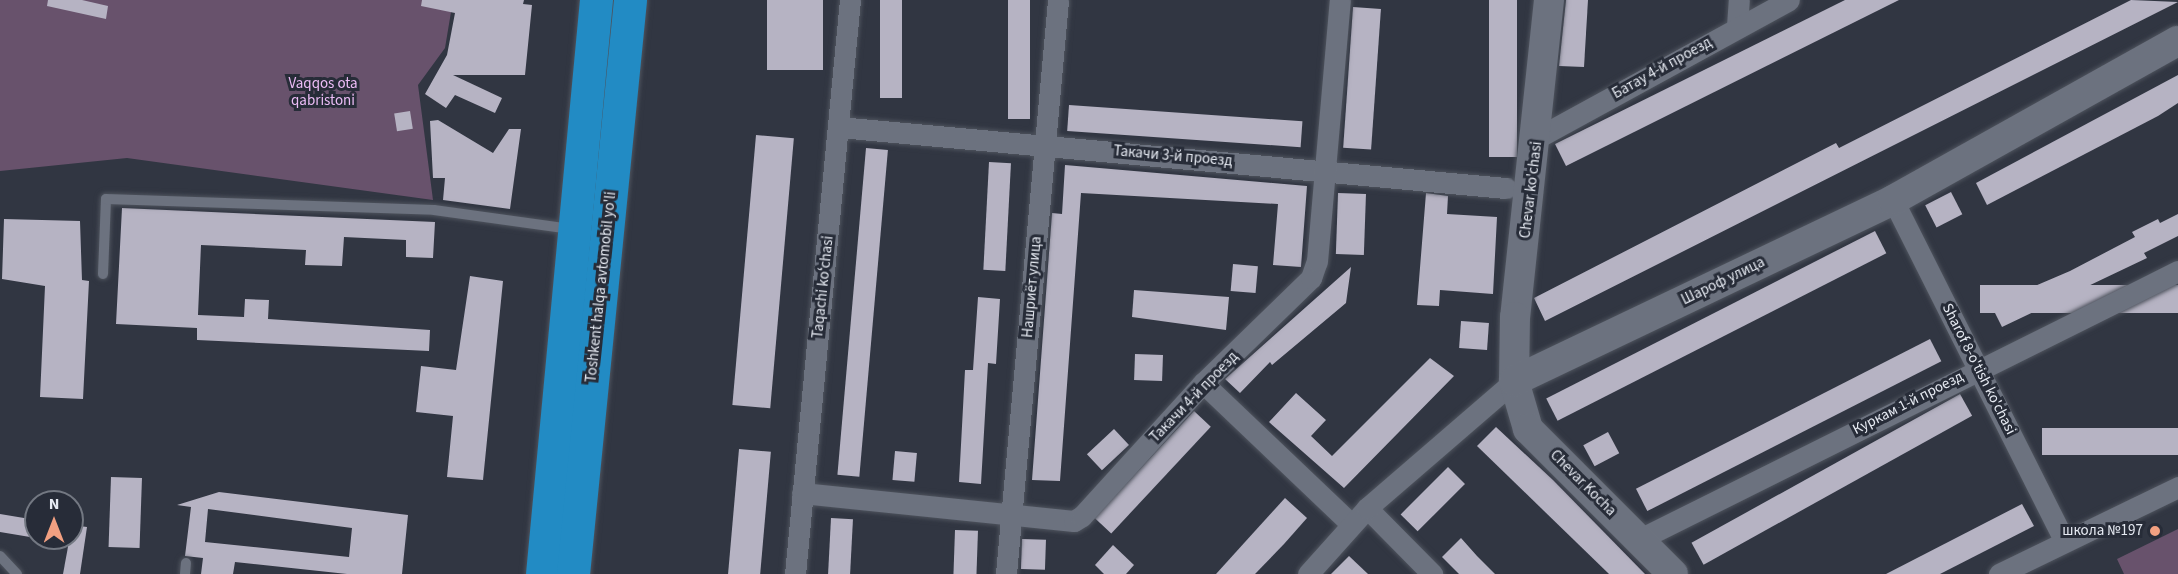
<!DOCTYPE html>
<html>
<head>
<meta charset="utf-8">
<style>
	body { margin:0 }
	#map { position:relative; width:2178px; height:574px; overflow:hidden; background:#313642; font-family:"Source Sans 3",sans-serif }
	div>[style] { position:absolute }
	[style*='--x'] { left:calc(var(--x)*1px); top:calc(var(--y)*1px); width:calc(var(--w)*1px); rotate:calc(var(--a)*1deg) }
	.green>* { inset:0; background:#68526c }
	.building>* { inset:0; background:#b6b3c3; transform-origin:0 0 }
	.roads { filter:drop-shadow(0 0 2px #4e535d) drop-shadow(0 0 2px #4e535d) }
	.lane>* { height:10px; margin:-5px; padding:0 5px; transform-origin:5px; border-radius:5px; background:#6c727f }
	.street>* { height:21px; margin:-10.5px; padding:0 10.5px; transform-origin:10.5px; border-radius:10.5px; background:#6c727f }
	.secondary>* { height:30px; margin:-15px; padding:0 15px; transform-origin:15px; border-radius:15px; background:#6c727f }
	.highway>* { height:33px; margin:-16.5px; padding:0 16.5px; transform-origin:16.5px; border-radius:16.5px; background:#228bc4 }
	.dots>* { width:16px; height:16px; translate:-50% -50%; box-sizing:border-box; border:3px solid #272c38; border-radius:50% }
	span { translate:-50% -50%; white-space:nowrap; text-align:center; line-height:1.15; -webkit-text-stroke:6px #272c38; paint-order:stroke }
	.street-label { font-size:15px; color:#e6eaf2 }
	.park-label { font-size:15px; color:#ecbcf6 }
	.poi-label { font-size:15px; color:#e6eaf2 }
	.right { translate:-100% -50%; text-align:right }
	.north { position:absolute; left:24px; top:490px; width:60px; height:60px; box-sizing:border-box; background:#272c38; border:2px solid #737882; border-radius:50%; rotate:0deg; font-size:16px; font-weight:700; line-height:24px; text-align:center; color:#e6eaf2 }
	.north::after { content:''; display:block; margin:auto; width:21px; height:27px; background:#f2a081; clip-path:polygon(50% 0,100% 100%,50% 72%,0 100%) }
</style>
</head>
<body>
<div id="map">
	<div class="green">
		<div style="clip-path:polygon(0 0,453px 0,445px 48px,418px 85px,433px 200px,127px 158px,0 171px)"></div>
		<div style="clip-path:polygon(2178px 529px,2178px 574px,2124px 574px,2117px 559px)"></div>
	</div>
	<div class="building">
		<div style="clip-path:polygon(48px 0,82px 0,108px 6px,106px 19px,47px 6px)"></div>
		<div style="clip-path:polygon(422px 0,524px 0,523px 4px,532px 5px,525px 75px,453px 75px,502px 98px,495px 113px,455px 95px,446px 108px,425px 94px,447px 55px,455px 13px,421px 6px)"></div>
		<div style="left:767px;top:0;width:56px;height:70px"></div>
		<div style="left:880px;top:0;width:22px;height:98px"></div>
		<div style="left:1008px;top:0;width:22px;height:119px"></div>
		<div style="left:1489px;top:0;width:28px;height:157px"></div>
		<div style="clip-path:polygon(1566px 0,1588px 0,1584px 67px,1559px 66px)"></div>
		<div style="clip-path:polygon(1845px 0,1899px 0,1566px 166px,1555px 144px)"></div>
		<div style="clip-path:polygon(2131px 0,2178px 2px,1545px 321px,1534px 298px,1836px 143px,1839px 148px)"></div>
		<div style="left:1353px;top:7px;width:28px;height:141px;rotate:4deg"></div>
		<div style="clip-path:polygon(2178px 75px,2178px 103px,2158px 116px,1987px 205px,1976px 183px)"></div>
		<div style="left:1069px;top:105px;width:234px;height:26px;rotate:4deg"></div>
		<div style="left:410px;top:111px;width:18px;height:16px;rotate:81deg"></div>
		<div style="clip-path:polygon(438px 120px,493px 153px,509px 129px,521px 129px,510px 209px,443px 200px,445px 178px,433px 178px,430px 121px)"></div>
		<div style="left:756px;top:135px;width:38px;height:271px;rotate:5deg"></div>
		<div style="left:866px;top:148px;width:22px;height:328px;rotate:5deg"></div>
		<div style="left:989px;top:162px;width:22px;height:108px;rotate:3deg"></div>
		<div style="clip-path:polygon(1065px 165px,1307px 186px,1301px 267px,1273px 265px,1278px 204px,1081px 193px,1060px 481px,1032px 480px,1052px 213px,1062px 214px)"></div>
		<div style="left:1951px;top:192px;width:25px;height:29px;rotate:63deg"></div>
		<div style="left:1338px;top:193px;width:28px;height:61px;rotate:2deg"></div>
		<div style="clip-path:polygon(1426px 193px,1448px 196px,1447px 214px,1497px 217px,1493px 294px,1440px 290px,1439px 306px,1417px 305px)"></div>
		<div style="clip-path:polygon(122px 208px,435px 222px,433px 258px,406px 257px,406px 240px,344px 237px,342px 266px,305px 265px,306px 250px,201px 245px,198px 315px,244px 317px,245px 299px,269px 300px,268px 319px,430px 330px,429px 351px,197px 340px,197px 328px,116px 324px)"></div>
		<div style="clip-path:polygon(2178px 214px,2178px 236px,2144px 253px,2147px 258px,2002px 327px,1991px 305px,2070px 271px,2135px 237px,2132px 232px,2158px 219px,2160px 223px)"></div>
		<div style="clip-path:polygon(4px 219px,80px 221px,82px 280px,89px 281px,83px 399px,40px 397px,45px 286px,2px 279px)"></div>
		<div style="left:1875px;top:231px;width:25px;height:369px;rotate:63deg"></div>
		<div style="left:1233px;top:264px;width:25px;height:27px;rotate:5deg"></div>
		<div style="clip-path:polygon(1351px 267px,1346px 303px,1272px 365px,1270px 362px,1240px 393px,1225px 379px)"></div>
		<div style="clip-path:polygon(470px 276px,503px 281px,483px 480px,447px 477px,453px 416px,416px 412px,421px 366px,456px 370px)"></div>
		<div style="left:2178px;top:285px;width:28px;height:198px;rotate:90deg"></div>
		<div style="clip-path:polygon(1134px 290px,1229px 297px,1226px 330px,1132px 317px)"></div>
		<div style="clip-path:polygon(978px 297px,1000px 299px,996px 364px,988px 363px,981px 484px,959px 482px,965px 370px,973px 370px)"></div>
		<div style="left:1461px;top:321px;width:28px;height:27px;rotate:4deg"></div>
		<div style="left:1930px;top:339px;width:25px;height:330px;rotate:63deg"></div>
		<div style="left:1135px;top:354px;width:28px;height:26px;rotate:2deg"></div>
		<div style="clip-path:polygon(1430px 358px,1454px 376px,1344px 488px,1269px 422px,1296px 393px,1326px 420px,1311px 436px,1332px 456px)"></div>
		<div style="left:1960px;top:394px;width:25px;height:307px;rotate:61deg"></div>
		<div style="left:1194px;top:411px;width:23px;height:146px;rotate:43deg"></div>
		<div style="clip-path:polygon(1496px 427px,1553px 480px,1645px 574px,1609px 574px,1477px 446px)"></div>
		<div style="left:2178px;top:428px;width:27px;height:136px;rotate:90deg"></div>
		<div style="left:1114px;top:429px;width:22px;height:37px;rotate:47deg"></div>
		<div style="left:1608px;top:432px;width:24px;height:28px;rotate:62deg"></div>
		<div style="left:739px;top:449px;width:32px;height:126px;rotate:5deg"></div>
		<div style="left:895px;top:451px;width:22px;height:29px;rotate:5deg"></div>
		<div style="left:1448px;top:467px;width:24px;height:67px;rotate:45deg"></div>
		<div style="left:111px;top:477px;width:31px;height:70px;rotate:2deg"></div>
		<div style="clip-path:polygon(evenodd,219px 492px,408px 515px,402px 574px,347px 574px,235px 562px,233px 574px,201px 574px,203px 558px,185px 556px,191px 507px,177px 505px,219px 492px,208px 509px,352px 528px,349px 557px,205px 542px,208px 509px)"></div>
		<div style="clip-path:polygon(1285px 498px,1307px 518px,1284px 544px,1255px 574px,1216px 574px)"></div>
		<div style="clip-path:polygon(2022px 504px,2034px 526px,1940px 574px,1886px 574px)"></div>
		<div style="clip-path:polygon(0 514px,36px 520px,36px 538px,0 532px)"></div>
		<div style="left:831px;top:518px;width:22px;height:56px;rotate:3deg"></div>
		<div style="clip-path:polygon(72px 525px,87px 527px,80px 574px,63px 574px)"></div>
		<div style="left:955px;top:530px;width:23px;height:44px;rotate:2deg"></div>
		<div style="clip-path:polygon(1461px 538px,1477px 556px,1495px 574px,1459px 574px,1442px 557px)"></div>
		<div style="left:1022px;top:539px;width:24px;height:30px;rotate:2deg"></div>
		<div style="clip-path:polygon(1113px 545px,1134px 565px,1126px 574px,1104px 574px,1095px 565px)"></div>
		<div style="clip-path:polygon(1349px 556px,1368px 574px,1331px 574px)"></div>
	</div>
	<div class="roads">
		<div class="lane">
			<div style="--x:103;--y:274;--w:75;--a:-87.7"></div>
			<div style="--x:106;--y:199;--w:328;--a:1.9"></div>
			<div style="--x:434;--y:210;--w:138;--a:7.9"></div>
			<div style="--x:0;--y:556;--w:25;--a:47"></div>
			<div style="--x:185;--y:574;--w:11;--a:-85"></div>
		</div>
		<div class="street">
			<div style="--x:1737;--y:26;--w:26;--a:-86"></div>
			<div style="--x:839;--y:127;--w:670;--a:5.23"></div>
			<div style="--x:1537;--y:138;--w:287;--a:-28.7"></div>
			<div style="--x:1893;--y:200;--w:381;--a:63.3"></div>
			<div style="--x:1203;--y:383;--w:204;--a:43.6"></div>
			<div style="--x:802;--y:493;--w:273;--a:5.9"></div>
			<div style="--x:1074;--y:521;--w:9;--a:-32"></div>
			<div style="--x:1082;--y:516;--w:180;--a:-47.7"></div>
			<div style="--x:1203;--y:383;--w:151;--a:-44.2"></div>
			<div style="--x:1311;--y:278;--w:18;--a:-71"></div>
			<div style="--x:1317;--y:261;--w:262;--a:-85"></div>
			<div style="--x:1367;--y:508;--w:93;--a:45.4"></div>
			<div style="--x:1640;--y:539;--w:601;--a:-26.48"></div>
			<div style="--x:795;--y:574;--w:577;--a:-84.53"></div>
			<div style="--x:1006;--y:574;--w:576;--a:-84.82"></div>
			<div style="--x:1308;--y:574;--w:89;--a:-48.2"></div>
			<div style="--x:1367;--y:508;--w:194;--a:-40.8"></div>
			<div style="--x:1999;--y:574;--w:199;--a:-25.9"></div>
		</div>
		<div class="secondary">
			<div style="--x:1549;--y:0;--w:319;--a:96.1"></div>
			<div style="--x:1515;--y:317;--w:64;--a:90.9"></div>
			<div style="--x:1514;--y:381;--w:50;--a:73.7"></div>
			<div style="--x:1528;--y:429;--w:205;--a:45"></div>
			<div style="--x:1514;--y:381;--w:420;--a:-25.5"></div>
			<div style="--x:1893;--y:200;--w:326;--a:-29.2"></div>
		</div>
		<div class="highway">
			<div style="--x:542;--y:574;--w:577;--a:-84.63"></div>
			<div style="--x:573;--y:574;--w:577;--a:-84.33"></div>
		</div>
	</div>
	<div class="dots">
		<div style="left:2155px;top:531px;background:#f2a081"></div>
	</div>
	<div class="street-label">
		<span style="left:1662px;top:68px;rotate:-29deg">Батау 4-й проезд</span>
		<span style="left:1173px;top:156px;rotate:5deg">Такачи 3-й проезд</span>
		<span style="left:1531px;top:190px;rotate:-83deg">Chevar ko'chasi</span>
		<span style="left:1723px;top:281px;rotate:-26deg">Шароф улица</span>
		<span style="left:601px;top:287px;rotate:-84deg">Toshkent halqa avtomobil yo'li</span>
		<span style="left:823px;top:287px;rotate:-84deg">Taqachi koʻchasi</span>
		<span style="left:1032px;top:287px;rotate:-85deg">Нашриёт улица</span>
		<span style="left:1979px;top:369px;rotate:63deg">Sharof 8-o'tish ko'chasi</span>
		<span style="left:1194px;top:397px;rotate:-46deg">Такачи 4-й проезд</span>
		<span style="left:1908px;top:403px;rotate:-27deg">Куркам 1-й проезд</span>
		<span style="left:1583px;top:483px;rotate:45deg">Chevar Kocha</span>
	</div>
	<div class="park-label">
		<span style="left:323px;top:92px">Vaqqos ota<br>qabristoni</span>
	</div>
	<div class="poi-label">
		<span class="right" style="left:2143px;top:531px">школа №197</span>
	</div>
	<div class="north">N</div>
</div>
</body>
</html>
